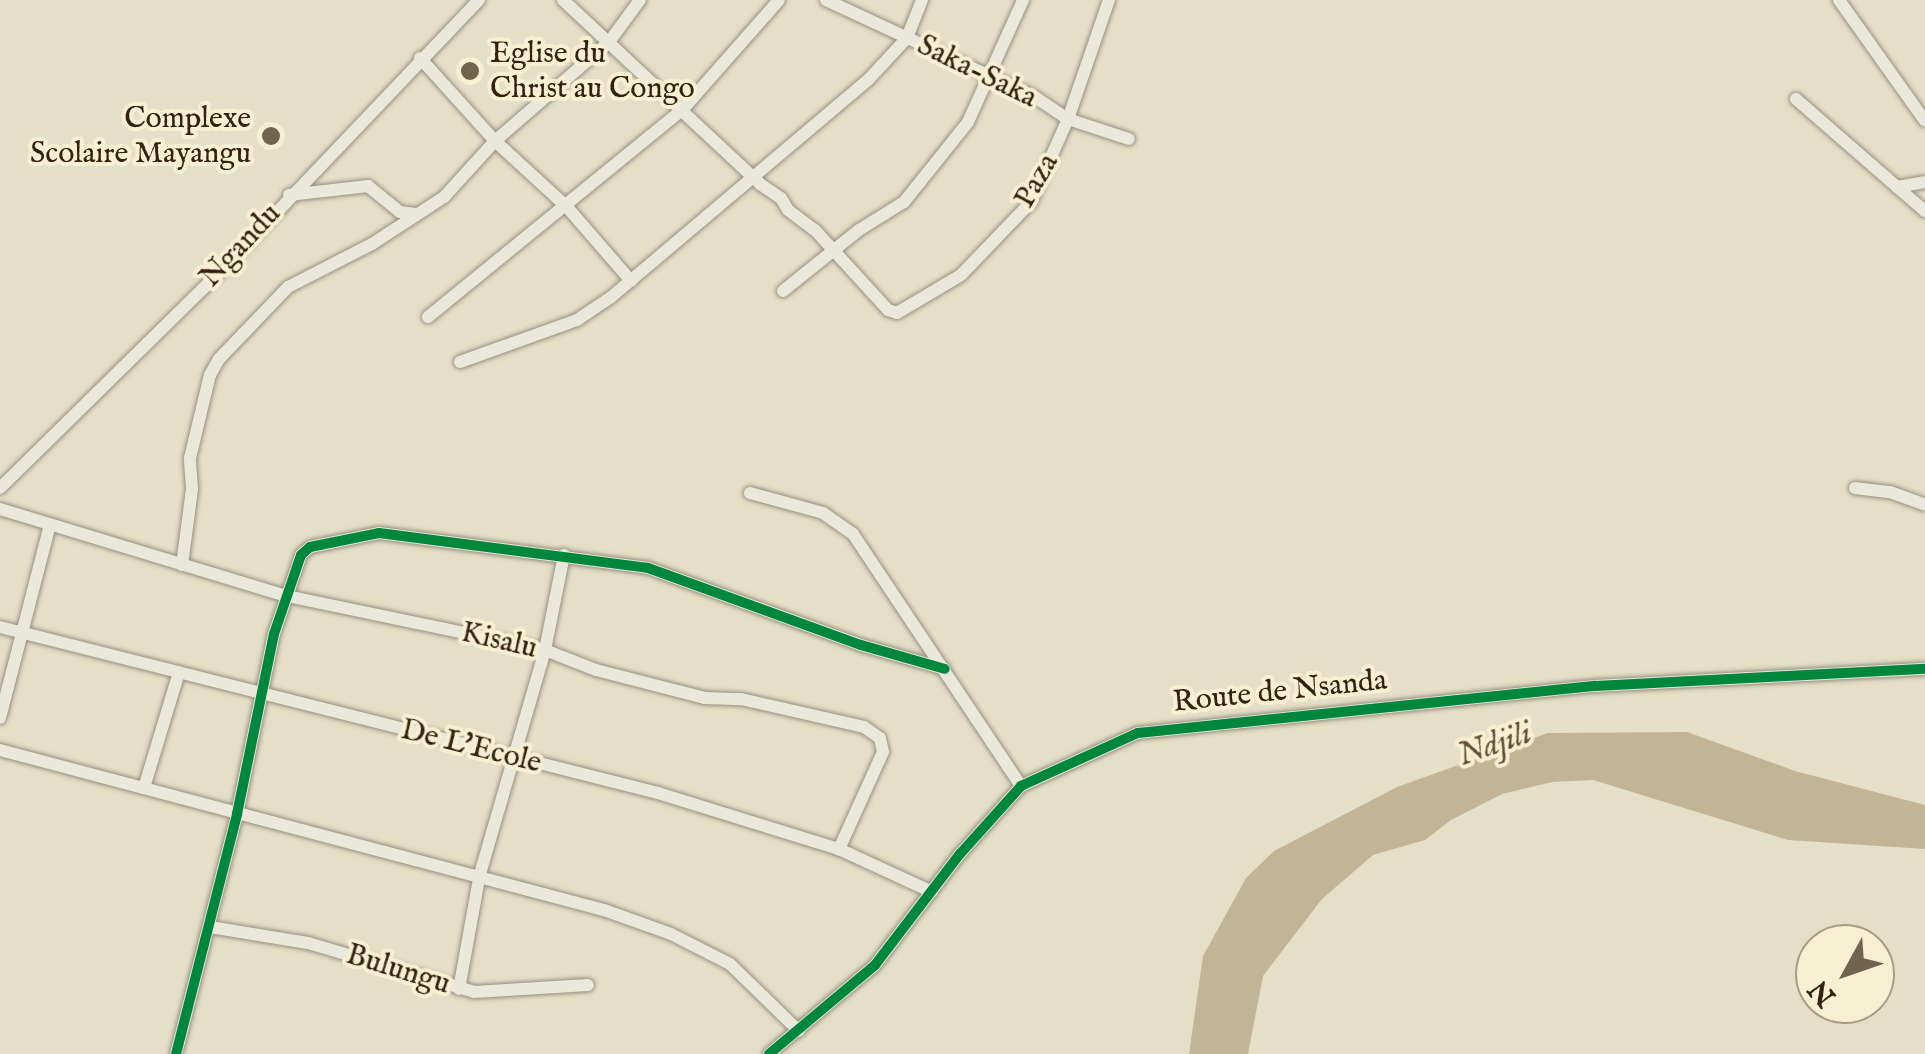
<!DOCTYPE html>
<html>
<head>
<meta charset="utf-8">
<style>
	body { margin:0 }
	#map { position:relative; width:1925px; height:1054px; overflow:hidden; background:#e5dfc7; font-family:"IM FELL English",serif }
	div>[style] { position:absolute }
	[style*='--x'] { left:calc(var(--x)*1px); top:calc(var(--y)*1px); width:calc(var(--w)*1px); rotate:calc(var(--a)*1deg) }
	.water>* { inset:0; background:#c1b595 }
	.roads { filter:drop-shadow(0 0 2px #969081) drop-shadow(0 0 2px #969081) }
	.minor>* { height:12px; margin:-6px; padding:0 6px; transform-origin:6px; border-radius:6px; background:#eae7db }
	.cycleway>* { height:10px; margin:-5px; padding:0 5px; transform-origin:5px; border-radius:5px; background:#00873e }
	.dots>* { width:28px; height:28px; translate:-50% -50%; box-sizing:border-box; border:5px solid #f7efd2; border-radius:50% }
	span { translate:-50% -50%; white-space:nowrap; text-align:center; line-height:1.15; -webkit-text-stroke:8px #f7efd2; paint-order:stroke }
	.poi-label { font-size:30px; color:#32220f }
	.left { translate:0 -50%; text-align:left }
	.right { translate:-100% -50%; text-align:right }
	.street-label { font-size:30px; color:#32220f }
	.water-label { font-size:32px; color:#5e4f37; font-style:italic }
	.north { position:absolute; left:1795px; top:924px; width:100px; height:100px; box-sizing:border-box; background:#f7efd2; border:2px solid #a89d84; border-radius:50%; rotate:230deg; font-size:28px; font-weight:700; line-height:40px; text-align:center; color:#32220f }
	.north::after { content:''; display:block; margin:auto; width:35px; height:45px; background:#71644f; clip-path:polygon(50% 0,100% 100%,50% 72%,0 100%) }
</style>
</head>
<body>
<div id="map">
	<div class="water">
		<div style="clip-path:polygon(1687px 732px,1795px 771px,1925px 805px,1925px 849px,1788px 840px,1593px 780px,1552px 782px,1502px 794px,1451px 820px,1425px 840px,1373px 855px,1322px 899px,1263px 976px,1248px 1054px,1189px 1054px,1203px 956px,1246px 878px,1274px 851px,1397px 787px,1548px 733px)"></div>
	</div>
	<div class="roads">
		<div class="minor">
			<div style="--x:563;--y:0;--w:270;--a:43"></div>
			<div style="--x:760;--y:184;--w:25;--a:34"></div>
			<div style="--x:781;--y:198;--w:14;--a:60"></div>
			<div style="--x:788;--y:210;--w:34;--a:37"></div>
			<div style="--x:815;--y:230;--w:108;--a:47.6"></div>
			<div style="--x:888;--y:310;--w:9;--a:18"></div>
			<div style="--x:897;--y:313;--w:74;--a:-30.7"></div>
			<div style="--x:961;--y:275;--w:101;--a:-46.2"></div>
			<div style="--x:1031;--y:202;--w:91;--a:-66"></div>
			<div style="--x:1068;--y:119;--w:126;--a:-71"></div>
			<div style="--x:826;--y:0;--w:230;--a:24.9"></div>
			<div style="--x:1035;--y:97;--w:40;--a:34"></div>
			<div style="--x:1068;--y:119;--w:64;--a:18.2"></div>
			<div style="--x:1839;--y:0;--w:148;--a:54.6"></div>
			<div style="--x:420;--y:58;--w:112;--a:47.9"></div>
			<div style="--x:495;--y:141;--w:98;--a:42.5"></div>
			<div style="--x:567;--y:207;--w:98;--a:49.1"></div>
			<div style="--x:1796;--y:99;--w:171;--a:41"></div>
			<div style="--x:1897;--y:187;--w:28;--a:-10"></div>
			<div style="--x:289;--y:195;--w:80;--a:-6.5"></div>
			<div style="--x:368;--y:186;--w:41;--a:39.1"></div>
			<div style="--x:400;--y:212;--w:16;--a:7"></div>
			<div style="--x:783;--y:291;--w:97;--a:-38.8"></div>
			<div style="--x:859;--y:230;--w:53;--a:-31.9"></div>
			<div style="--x:904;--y:202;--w:102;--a:-51.3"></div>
			<div style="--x:968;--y:122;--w:134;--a:-65.7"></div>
			<div style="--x:428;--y:317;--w:329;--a:-39.2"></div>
			<div style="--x:683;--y:109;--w:145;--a:-48.6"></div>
			<div style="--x:460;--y:362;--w:124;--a:-19.7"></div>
			<div style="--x:577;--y:320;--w:40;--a:-34"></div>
			<div style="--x:610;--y:298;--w:339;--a:-40.2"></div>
			<div style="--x:869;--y:79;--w:56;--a:-47.2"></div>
			<div style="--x:907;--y:38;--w:41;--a:-68.5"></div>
			<div style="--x:0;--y:488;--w:307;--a:-44.5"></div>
			<div style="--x:219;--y:273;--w:377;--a:-46.4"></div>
			<div style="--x:1855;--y:488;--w:35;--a:7"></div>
			<div style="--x:1890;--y:492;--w:37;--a:20"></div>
			<div style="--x:750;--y:493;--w:76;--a:15.3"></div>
			<div style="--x:823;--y:513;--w:37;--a:35"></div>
			<div style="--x:853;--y:534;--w:303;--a:56.3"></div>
			<div style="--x:0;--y:509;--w:300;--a:16.9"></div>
			<div style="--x:287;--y:596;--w:264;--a:11.8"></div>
			<div style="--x:545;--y:650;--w:55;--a:21.4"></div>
			<div style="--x:596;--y:670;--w:113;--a:14.4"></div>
			<div style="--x:705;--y:698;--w:36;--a:2"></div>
			<div style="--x:741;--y:699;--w:126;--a:12.8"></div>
			<div style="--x:864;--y:727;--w:19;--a:35"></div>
			<div style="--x:880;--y:738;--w:14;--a:78"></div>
			<div style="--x:883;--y:752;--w:107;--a:114.4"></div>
			<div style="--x:182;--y:565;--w:77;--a:-82.5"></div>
			<div style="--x:192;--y:489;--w:31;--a:-94"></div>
			<div style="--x:190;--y:458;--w:85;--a:-76.5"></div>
			<div style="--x:210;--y:375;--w:18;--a:-61"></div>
			<div style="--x:219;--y:359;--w:100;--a:-46.2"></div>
			<div style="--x:288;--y:287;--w:94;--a:-27.1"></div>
			<div style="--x:372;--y:244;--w:86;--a:-33.1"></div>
			<div style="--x:444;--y:197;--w:76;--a:-47.7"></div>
			<div style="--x:495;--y:141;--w:151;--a:-41"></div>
			<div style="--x:609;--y:42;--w:52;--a:-53.6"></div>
			<div style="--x:0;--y:627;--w:679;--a:14.16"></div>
			<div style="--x:658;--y:793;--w:189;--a:17.2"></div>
			<div style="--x:839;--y:849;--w:102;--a:24.8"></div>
			<div style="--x:0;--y:718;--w:199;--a:-75.5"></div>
			<div style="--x:0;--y:750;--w:625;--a:14.84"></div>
			<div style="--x:604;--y:910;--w:71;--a:19.7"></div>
			<div style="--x:671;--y:934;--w:66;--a:27"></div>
			<div style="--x:730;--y:964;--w:96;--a:44.2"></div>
			<div style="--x:144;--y:788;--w:121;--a:-73.2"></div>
			<div style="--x:210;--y:927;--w:99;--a:9.3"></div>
			<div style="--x:308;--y:943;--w:173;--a:16.4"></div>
			<div style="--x:474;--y:992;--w:114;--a:-3.5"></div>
			<div style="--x:459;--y:989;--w:117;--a:-79.7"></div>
			<div style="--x:480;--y:874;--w:233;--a:-73.8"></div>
			<div style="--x:545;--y:650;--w:97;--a:-78.7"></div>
			<div style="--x:176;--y:1054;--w:248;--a:-75.7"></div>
			<div style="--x:237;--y:814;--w:184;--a:-78.4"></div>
			<div style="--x:274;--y:634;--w:83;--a:-71.1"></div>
			<div style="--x:301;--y:555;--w:12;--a:-42"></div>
			<div style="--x:310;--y:547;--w:70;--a:-11.5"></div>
			<div style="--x:379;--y:533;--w:271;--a:7.4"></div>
			<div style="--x:648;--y:568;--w:226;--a:19.9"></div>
			<div style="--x:861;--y:645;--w:87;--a:15.9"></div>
			<div style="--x:769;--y:1054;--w:138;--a:-40"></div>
			<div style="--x:875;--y:965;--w:140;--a:-52.6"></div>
			<div style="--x:960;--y:854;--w:91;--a:-48.1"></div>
			<div style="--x:1021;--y:786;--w:128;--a:-24.4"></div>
			<div style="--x:1138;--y:733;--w:460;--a:-5.9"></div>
			<div style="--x:1596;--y:686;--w:329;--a:-3"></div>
		</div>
	</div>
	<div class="cycleway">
		<div style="--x:176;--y:1054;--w:248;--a:-75.7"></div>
		<div style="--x:237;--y:814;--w:184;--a:-78.4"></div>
		<div style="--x:274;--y:634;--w:83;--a:-71.1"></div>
		<div style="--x:301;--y:555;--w:12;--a:-42"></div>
		<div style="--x:310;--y:547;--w:70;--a:-11.5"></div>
		<div style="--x:379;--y:533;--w:271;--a:7.4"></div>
		<div style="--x:648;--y:568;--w:226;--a:19.9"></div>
		<div style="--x:861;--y:645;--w:87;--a:15.9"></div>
		<div style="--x:769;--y:1054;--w:138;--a:-40"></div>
		<div style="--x:875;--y:965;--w:140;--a:-52.6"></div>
		<div style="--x:960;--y:854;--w:91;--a:-48.1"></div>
		<div style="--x:1021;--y:786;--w:128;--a:-24.4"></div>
		<div style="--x:1138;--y:733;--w:460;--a:-5.9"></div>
		<div style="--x:1596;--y:686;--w:329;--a:-3"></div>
	</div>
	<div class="dots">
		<div style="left:470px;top:71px;background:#71644f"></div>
		<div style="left:271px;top:136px;background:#71644f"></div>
	</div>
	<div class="poi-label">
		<span class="left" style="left:490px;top:71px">Eglise du<br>Christ au Congo</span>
		<span class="right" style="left:251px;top:136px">Complexe<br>Scolaire Mayangu</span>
	</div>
	<div class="street-label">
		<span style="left:977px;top:72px;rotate:26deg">Saka-Saka</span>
		<span style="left:1037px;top:181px;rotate:-60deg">Paza</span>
		<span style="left:241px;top:246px;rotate:-47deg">Ngandu</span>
		<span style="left:499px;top:641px;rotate:13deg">Kisalu</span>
		<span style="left:1280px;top:692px;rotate:-6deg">Route de Nsanda</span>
		<span style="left:471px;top:747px;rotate:14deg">De L'Ecole</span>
		<span style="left:398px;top:970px;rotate:17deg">Bulungu</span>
	</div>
	<div class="water-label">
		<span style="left:1495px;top:746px;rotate:-19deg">Ndjili</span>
	</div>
	<div class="north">N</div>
</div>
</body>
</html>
